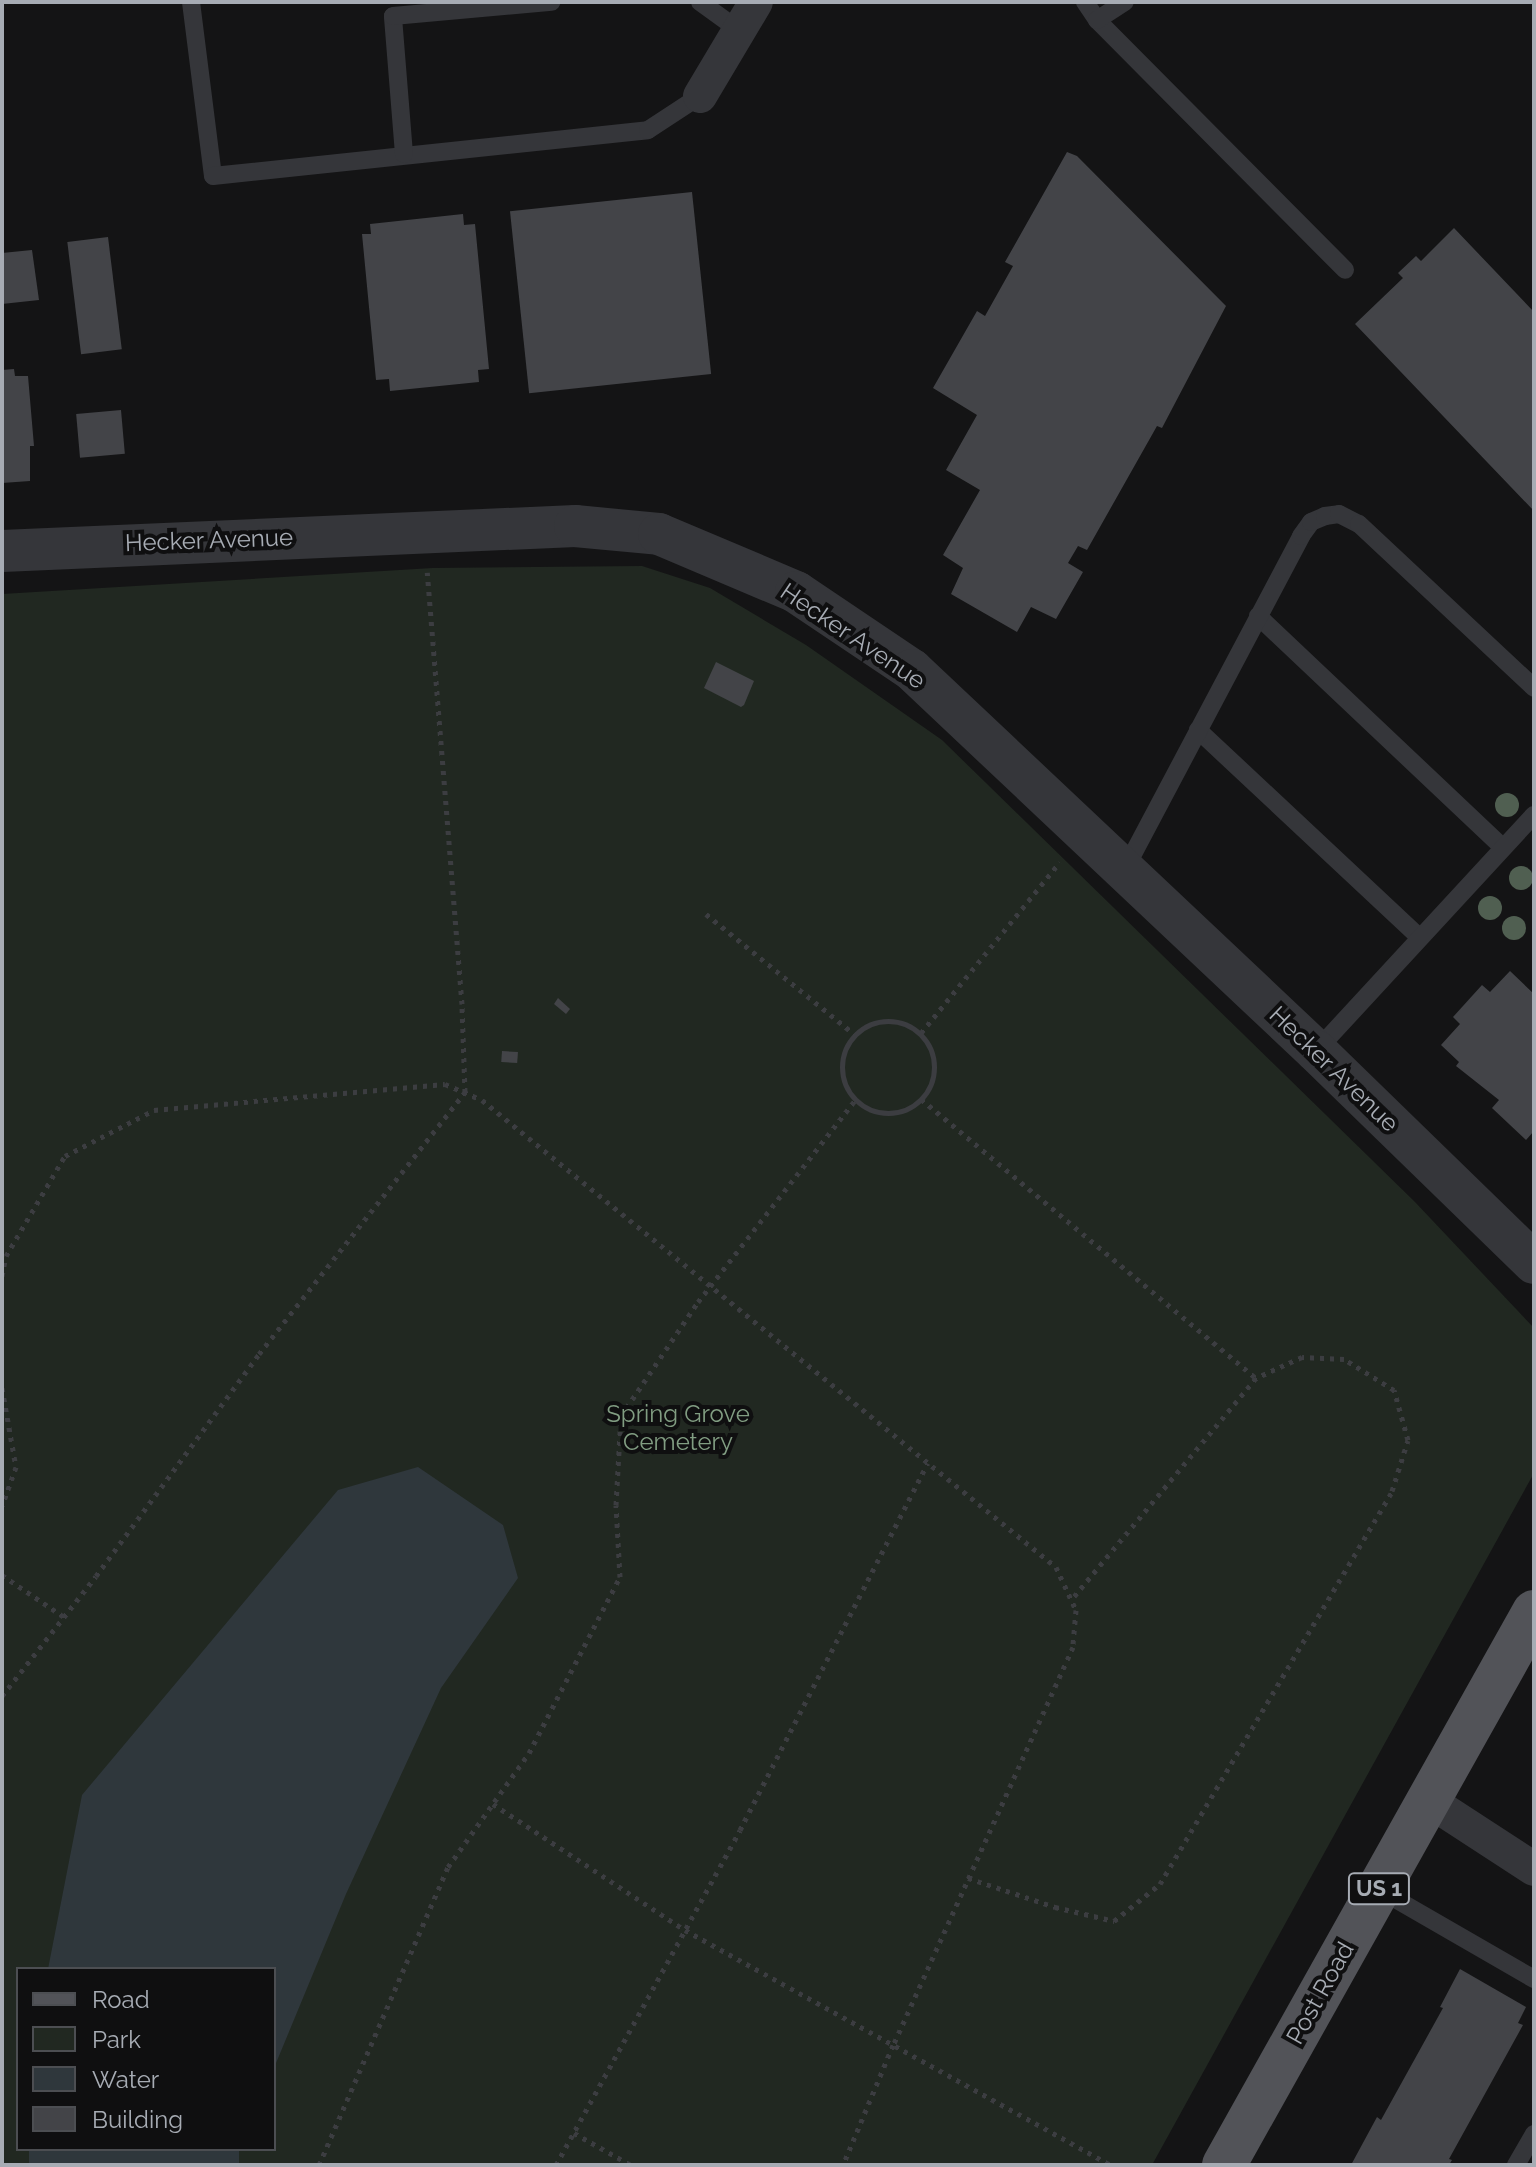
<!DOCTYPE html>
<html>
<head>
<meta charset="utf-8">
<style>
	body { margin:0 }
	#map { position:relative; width:1536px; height:2167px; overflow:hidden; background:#141415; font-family:Raleway,sans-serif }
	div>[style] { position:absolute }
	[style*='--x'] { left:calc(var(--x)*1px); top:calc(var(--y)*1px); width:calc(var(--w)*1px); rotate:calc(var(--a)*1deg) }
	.green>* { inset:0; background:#212821 }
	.water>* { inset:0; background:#2f373c; transform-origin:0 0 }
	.building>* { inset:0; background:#434448; transform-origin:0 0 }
	.path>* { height:5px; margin-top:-2.5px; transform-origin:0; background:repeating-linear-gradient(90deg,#3c3d41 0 4px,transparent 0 10px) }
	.path>.ring { margin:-2.5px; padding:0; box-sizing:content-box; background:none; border:5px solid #3c3d41; border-radius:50% }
	.service>* { height:18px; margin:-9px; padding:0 9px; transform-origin:9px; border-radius:9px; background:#35363a }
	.minor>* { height:34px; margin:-17px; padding:0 17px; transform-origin:17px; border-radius:17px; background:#35363a }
	.tertiary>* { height:42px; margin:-21px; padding:0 21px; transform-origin:21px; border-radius:21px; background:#35363a }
	.primary>* { height:44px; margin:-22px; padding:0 22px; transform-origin:22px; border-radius:22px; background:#525358 }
	.trees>* { width:24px; height:24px; margin:-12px; border-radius:50%; background:#505f51 }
	span { translate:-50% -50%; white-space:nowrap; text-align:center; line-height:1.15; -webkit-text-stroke:8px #0f0f10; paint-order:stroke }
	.shield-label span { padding:2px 6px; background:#0f0f10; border:2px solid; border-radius:6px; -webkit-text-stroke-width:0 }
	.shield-label { font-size:22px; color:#a7acb4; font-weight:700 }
	.street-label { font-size:24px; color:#a7acb4 }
	.park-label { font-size:24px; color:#819d82 }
	.frame { position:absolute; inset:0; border:4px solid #a7acb4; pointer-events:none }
	.legend { position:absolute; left:16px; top:1967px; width:260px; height:184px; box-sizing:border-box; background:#0f0f10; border:2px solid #4c4e52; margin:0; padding:10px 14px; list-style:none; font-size:24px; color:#a7acb4 }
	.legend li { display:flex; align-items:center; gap:16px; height:40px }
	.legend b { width:40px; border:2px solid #4c4e52 }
</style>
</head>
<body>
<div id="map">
	<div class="green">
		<div style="clip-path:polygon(evenodd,642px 566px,710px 588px,806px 645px,942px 740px,1415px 1202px,1534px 1328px,1534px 1473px,1152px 2165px,2px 2165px,2px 594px,433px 568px,642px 566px,18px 1969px,274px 1969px,274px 2149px,18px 2149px,18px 1969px)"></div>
	</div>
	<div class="water">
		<div style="clip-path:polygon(418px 1467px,503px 1525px,518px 1578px,441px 1688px,346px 1894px,274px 2068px,274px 1969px,48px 1969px,82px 1795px,338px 1490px)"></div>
		<div style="left:29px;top:2149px;width:210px;height:16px"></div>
	</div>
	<div class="building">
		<div style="clip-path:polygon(1067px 152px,1077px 156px,1226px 306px,1162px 428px,1157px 426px,1087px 550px,1078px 546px,1068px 563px,1083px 572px,1056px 619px,1031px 607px,1017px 632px,951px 594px,963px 568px,943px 555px,980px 490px,946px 470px,977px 415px,933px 388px,977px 311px,985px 316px,1013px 266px,1005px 262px)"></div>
		<div style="left:692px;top:192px;width:183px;height:183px;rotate:84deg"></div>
		<div style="clip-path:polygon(463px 214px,464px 225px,475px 224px,489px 369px,478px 370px,479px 382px,390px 391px,389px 379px,376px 380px,362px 234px,371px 234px,370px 224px)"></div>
		<div style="clip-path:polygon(1454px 228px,1534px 312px,1534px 511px,1355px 324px,1403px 278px,1398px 273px,1416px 256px,1421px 261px)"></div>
		<div style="left:108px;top:237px;width:113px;height:41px;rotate:83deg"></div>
		<div style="clip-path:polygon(32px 250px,39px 300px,2px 304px,2px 253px)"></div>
		<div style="clip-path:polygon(14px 369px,15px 376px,28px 376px,34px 446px,30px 446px,30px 481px,2px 483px,2px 370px)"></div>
		<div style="left:121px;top:410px;width:44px;height:45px;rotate:85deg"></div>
		<div style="clip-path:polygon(716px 662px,754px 681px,744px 705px,741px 707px,704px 688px)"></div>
		<div style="clip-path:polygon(1510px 971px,1534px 994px,1534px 1131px,1526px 1140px,1492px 1108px,1499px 1100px,1456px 1066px,1459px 1062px,1441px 1045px,1460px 1024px,1453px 1017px,1482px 985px,1490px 992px)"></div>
		<div style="clip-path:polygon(558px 998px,570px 1009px,566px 1014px,554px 1004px)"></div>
		<div style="left:502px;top:1051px;width:16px;height:11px;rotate:4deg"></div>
		<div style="clip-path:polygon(1460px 1969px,1526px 2007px,1518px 2023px,1523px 2025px,1449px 2159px,1452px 2160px,1449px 2165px,1351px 2165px,1377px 2117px,1381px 2120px,1443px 2008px,1440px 2007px)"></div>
	</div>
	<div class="path">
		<div style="--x:706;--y:914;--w:191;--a:39"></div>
		<div class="ring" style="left:842px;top:1021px;width:87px;height:87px"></div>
		<div style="--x:921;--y:1033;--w:220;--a:-50.9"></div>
		<div style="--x:921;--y:1099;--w:436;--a:39.8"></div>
		<div style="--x:2;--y:1276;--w:20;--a:-79"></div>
		<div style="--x:6;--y:1256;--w:116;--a:-59.5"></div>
		<div style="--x:65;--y:1156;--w:100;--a:-27.3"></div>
		<div style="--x:154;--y:1110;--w:292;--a:-5.1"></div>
		<div style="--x:445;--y:1084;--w:40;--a:23.4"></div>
		<div style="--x:482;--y:1100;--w:740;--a:39.13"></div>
		<div style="--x:1056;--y:1567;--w:47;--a:65.1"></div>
		<div style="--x:1076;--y:1610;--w:37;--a:95"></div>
		<div style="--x:1073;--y:1647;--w:437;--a:114.3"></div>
		<div style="--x:893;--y:2045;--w:130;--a:112.6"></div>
		<div style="--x:2;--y:1388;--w:80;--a:80"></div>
		<div style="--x:16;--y:1467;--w:41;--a:109.7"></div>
		<div style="--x:2;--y:1575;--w:75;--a:34.1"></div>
		<div style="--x:2;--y:1696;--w:152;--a:-51.9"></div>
		<div style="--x:96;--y:1576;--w:275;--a:-53.7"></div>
		<div style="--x:259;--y:1354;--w:333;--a:-51.8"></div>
		<div style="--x:465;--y:1092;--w:88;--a:-92"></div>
		<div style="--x:462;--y:1004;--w:433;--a:-94.6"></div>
		<div style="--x:493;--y:1804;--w:230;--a:33.3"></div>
		<div style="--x:685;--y:1930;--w:486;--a:28.9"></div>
		<div style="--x:968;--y:1878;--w:92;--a:18.4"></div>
		<div style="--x:1055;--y:1907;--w:61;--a:13.3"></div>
		<div style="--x:1114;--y:1921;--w:59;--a:-38.8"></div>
		<div style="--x:1160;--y:1884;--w:456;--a:-59.4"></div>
		<div style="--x:1392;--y:1491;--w:53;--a:-72.6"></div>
		<div style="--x:1408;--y:1440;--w:52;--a:-105.6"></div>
		<div style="--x:1394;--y:1390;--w:59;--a:-148.2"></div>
		<div style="--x:1344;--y:1359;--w:42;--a:-177.3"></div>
		<div style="--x:1302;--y:1357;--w:51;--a:155.5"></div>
		<div style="--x:1256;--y:1378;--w:289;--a:129.8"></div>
		<div style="--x:574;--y:2133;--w:65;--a:29.3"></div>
		<div style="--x:319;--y:2165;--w:325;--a:-66.6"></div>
		<div style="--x:448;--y:1867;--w:140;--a:-54.6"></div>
		<div style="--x:529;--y:1753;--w:198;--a:-62.7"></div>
		<div style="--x:620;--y:1577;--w:72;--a:-93.2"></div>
		<div style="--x:616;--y:1505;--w:89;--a:-86.8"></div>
		<div style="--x:621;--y:1416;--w:138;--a:-56"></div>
		<div style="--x:698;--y:1302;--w:256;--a:-52.1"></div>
		<div style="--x:556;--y:2165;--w:382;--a:-61.2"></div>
		<div style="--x:740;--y:1830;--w:412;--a:-62.9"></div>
	</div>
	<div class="service">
		<div style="--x:191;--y:2;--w:175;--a:82.8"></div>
		<div style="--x:213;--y:176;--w:437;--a:-6"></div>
		<div style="--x:648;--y:130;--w:62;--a:-33.2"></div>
		<div style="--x:700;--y:2;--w:49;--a:35.9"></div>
		<div style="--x:1085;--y:2;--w:22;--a:56"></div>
		<div style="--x:1097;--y:20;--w:352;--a:45.2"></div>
		<div style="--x:1097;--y:20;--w:33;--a:-33"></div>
		<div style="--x:404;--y:154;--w:138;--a:-94.6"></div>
		<div style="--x:393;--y:16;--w:159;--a:-5.1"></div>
		<div style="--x:1258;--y:616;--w:337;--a:43.4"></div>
		<div style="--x:1198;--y:730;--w:304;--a:43.1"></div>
		<div style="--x:1124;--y:871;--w:379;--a:-62.1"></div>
		<div style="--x:1301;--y:536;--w:17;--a:-54"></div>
		<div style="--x:1311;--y:522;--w:15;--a:-23"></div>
		<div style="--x:1325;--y:516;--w:14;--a:-8"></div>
		<div style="--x:1339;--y:514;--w:22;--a:27"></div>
		<div style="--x:1359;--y:524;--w:240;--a:43.1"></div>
		<div style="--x:1316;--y:1051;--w:321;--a:-47.3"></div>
		<div style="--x:1378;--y:1889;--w:180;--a:30"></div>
		<div style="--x:1516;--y:2165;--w:36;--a:-60"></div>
	</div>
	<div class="minor">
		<div style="--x:700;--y:96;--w:109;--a:-59.2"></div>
		<div style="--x:1428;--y:1800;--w:126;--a:33.1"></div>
	</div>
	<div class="tertiary">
		<div style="--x:2;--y:551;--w:574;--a:-2.5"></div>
		<div style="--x:575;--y:526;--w:84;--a:5.4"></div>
		<div style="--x:659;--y:534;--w:149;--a:22.9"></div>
		<div style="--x:796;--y:592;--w:140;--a:33.9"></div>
		<div style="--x:912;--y:670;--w:555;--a:43.32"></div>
		<div style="--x:1316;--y:1051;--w:304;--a:44.2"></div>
	</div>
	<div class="primary">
		<div style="--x:1224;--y:2165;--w:634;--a:-60.73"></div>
	</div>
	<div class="trees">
		<div style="left:1507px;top:805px"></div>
		<div style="left:1521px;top:878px"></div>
		<div style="left:1490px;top:908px"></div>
		<div style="left:1514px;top:928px"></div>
	</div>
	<div class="shield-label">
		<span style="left:1379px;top:1889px">US 1</span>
	</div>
	<div class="street-label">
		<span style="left:209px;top:540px;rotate:-2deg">Hecker Avenue</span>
		<span style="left:853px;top:636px;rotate:34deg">Hecker Avenue</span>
		<span style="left:1334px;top:1069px;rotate:44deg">Hecker Avenue</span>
		<span style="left:1320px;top:1993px;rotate:-61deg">Post Road</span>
	</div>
	<div class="park-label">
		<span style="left:678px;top:1428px">Spring Grove<br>Cemetery</span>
	</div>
	<div class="frame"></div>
	<ul class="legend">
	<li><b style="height:10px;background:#525358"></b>Road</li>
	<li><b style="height:22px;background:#212821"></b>Park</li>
	<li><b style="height:22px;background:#2f373c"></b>Water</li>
	<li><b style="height:22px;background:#434448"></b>Building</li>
	</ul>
</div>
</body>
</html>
